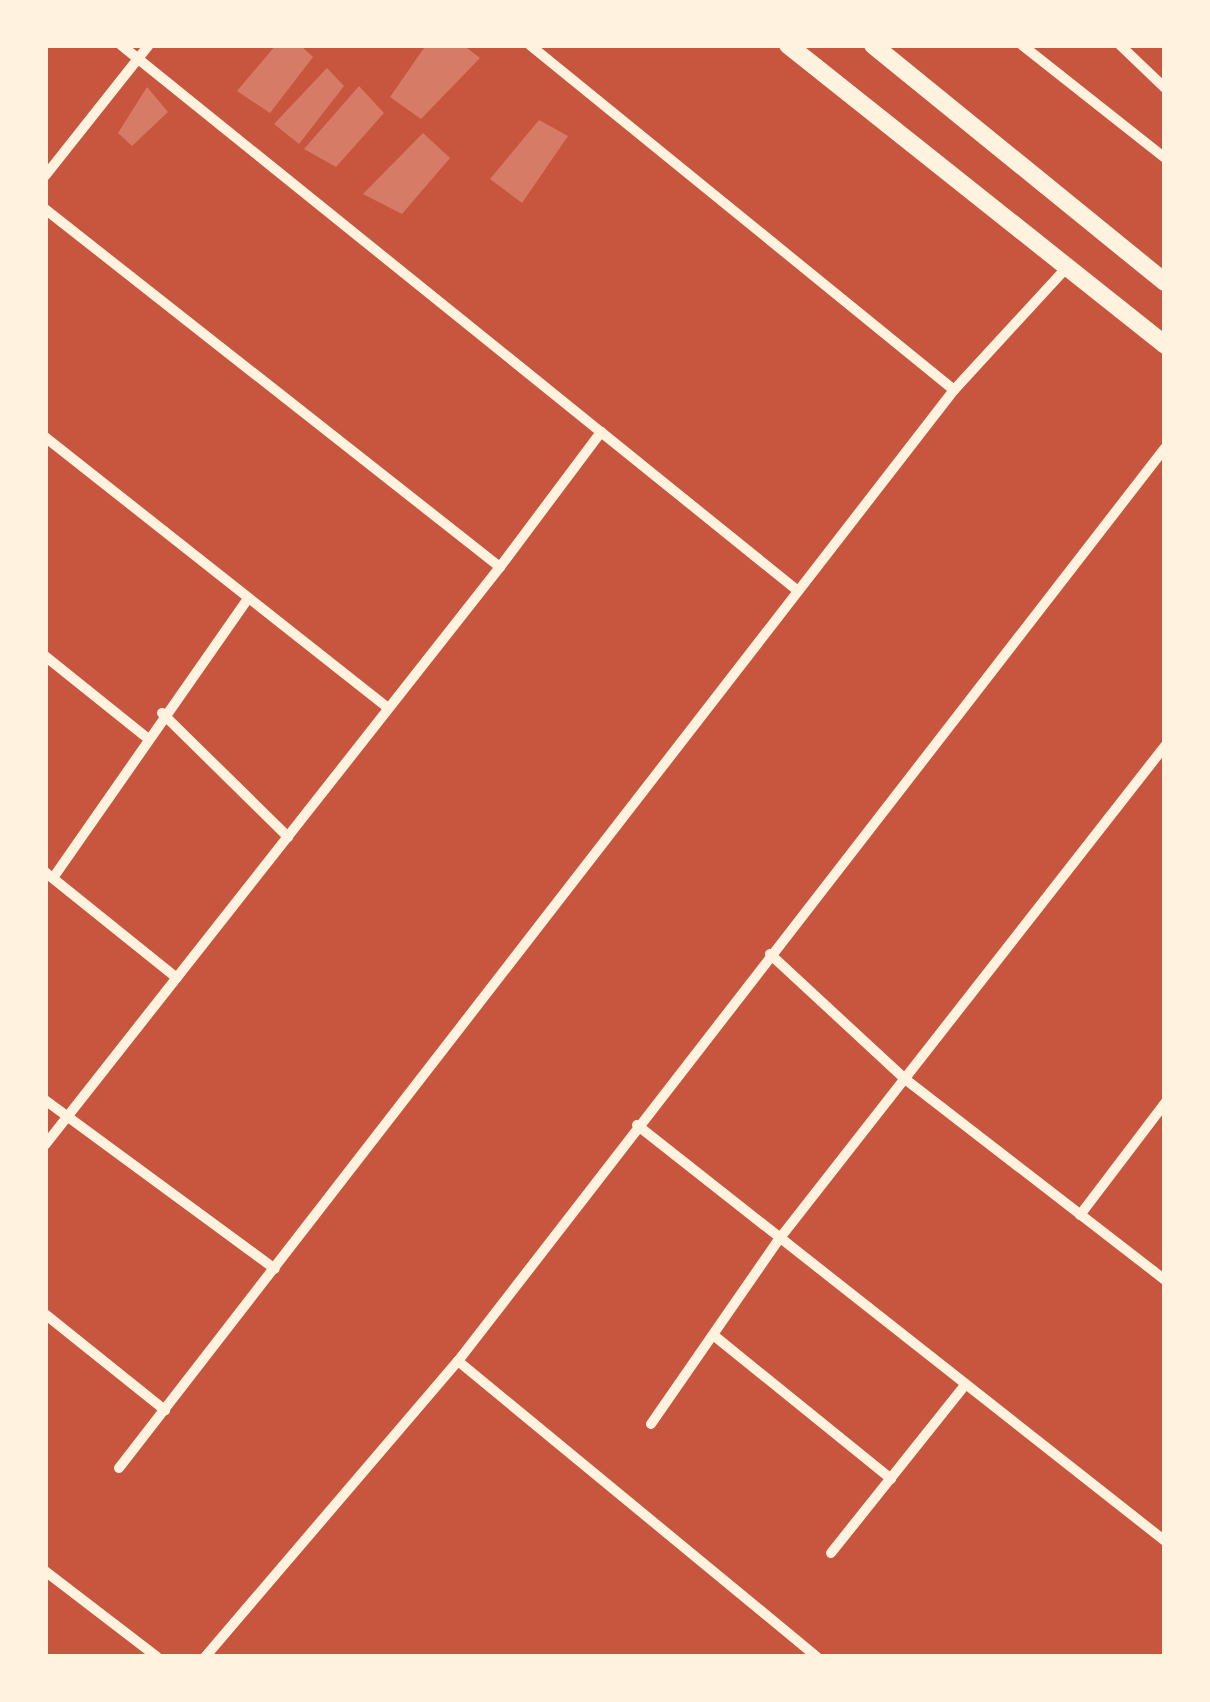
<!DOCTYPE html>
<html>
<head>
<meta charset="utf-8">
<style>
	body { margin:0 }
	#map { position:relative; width:1210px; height:1702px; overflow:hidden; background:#c8553d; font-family:"Crimson Pro",serif }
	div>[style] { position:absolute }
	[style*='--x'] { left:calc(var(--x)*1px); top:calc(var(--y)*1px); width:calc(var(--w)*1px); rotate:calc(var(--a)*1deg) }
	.building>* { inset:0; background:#d67c66 }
	.minor>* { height:10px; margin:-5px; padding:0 5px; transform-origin:5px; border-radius:5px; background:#fff3e0 }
	.tertiary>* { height:18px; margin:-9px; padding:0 9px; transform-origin:9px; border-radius:9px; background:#fff3e0 }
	span { translate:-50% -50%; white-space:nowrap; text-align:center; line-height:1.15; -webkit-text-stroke:10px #fff3e0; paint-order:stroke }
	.frame { position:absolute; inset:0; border:48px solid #fff3e0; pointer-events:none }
</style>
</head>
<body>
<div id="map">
	<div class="building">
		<div style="clip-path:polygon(276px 45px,300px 45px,313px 57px,270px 113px,237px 91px)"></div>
		<div style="clip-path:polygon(426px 45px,463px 45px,480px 58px,421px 119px,390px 97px)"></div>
		<div style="clip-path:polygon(327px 68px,344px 86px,299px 144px,274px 124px)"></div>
		<div style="clip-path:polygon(359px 86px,384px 113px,336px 167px,304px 149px)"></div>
		<div style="clip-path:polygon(147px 87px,168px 112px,132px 146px,118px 133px)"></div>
		<div style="clip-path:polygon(539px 120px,568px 136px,522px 203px,490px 179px)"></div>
		<div style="clip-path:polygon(423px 133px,450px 158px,402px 214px,363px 194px)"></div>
	</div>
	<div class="minor">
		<div style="--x:121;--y:45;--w:617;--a:38.88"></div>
		<div style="--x:1022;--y:45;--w:182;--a:38.3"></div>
		<div style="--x:1120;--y:45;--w:62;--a:43.7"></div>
		<div style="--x:45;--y:176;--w:167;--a:-51.6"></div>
		<div style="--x:45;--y:209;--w:579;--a:38.2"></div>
		<div style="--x:500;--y:567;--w:169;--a:-53.2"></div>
		<div style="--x:601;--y:432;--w:253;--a:38.9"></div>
		<div style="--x:954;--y:390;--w:167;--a:-47.4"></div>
		<div style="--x:45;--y:437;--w:437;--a:38.3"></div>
		<div style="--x:45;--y:656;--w:128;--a:38.7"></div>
		<div style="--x:162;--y:713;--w:177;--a:44.5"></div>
		<div style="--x:45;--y:872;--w:169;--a:38.8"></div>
		<div style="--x:53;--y:878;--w:338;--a:-55.1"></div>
		<div style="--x:770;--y:954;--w:184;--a:42.8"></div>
		<div style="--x:905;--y:1079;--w:329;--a:37.7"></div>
		<div style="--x:45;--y:1100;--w:285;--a:36.3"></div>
		<div style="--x:637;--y:1125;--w:672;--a:38.23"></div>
		<div style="--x:45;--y:1145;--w:736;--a:-51.79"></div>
		<div style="--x:1080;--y:1215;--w:141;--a:-52.8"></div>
		<div style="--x:45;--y:1314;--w:154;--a:38.7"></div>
		<div style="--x:717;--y:1338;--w:224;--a:39"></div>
		<div style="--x:458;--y:1361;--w:465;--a:39.5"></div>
		<div style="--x:651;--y:1424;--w:226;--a:-55.3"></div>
		<div style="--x:780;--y:1238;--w:625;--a:-51.96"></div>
		<div style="--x:119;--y:1468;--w:1364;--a:-52.24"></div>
		<div style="--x:954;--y:390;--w:547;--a:-140.87"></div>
		<div style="--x:831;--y:1553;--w:216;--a:-51.4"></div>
		<div style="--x:45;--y:1571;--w:141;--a:37.5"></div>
		<div style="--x:205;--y:1657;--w:389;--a:-49.5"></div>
		<div style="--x:458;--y:1361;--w:1155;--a:-52.25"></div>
	</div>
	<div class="tertiary">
		<div style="--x:788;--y:45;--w:482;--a:38.5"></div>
		<div style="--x:873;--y:45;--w:376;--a:39.1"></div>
	</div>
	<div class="frame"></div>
</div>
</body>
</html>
